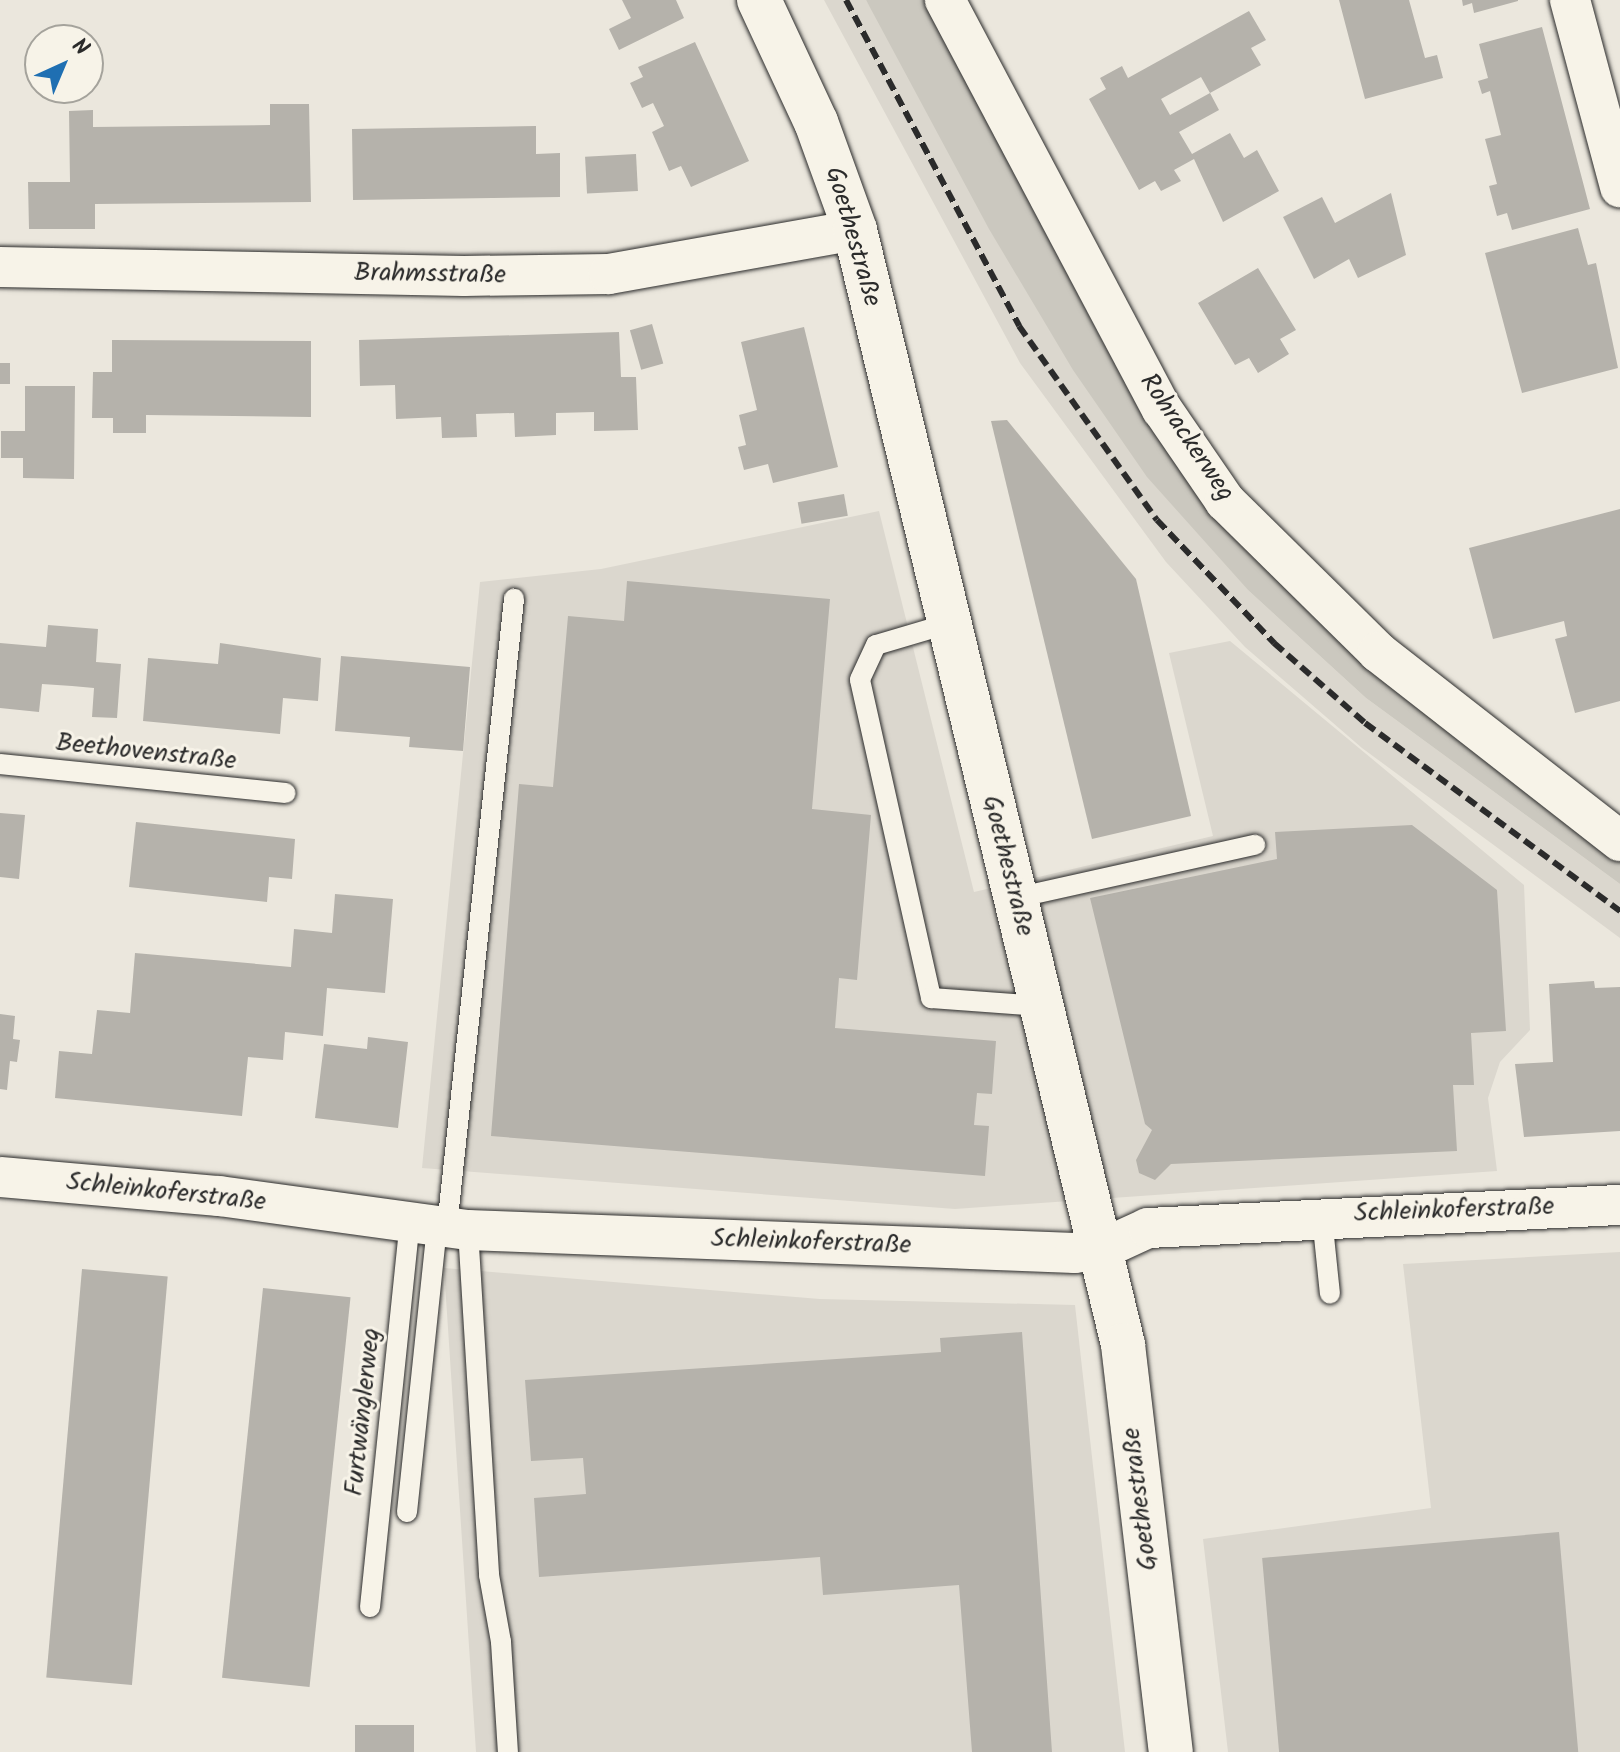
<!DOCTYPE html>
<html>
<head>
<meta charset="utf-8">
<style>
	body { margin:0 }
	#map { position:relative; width:1620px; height:1752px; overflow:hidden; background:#ebe7dd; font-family:Kalam,sans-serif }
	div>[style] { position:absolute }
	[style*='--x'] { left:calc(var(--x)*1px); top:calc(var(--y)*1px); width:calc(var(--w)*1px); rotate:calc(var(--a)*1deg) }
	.built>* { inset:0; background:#dbd7ce }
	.green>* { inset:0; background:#cbc8bf }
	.building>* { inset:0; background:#b5b2ab; transform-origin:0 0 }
	.roads { filter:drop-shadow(0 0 2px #2b2b2b) drop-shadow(0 0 2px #2b2b2b) }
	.lane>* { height:20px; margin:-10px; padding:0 10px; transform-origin:10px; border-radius:10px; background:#f7f3e8 }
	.street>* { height:40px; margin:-20px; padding:0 20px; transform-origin:20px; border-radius:20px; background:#f7f3e8 }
	.secondary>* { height:44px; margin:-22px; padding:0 22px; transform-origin:22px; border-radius:22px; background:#f7f3e8 }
	.rail>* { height:6px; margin-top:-3px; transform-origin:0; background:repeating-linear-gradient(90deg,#2b2b2b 0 12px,transparent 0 18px) }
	span { translate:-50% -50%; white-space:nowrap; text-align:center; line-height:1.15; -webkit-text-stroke:6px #f7f3e8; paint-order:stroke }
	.street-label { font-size:26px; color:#2b2b2b }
	.north { position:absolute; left:24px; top:24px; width:80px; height:80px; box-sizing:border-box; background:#f7f3e8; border:2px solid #a5a39c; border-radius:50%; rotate:44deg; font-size:22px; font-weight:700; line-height:32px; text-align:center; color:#2b2b2b }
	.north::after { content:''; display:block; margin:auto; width:28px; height:36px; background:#1f6fb2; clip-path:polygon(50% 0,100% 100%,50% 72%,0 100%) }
</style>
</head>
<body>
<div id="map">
	<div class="built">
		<div style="clip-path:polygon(824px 0,866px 0,1249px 591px,1366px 698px,1620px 884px,1620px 938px,1362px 748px,1245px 647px,1166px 562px,1020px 363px)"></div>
		<div style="clip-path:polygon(879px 511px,974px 892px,1213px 836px,1169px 653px,1230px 641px,1524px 885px,1530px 1030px,1500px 1062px,1488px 1098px,1497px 1171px,955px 1209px,422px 1168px,480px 582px,601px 569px)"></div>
		<div style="clip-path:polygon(1620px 1252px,1620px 1752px,1228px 1752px,1203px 1539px,1431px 1508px,1403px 1264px)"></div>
		<div style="clip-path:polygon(444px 1268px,820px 1299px,1075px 1305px,1125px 1752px,476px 1752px)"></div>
	</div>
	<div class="green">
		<div style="clip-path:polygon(866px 0,924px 0,1104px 344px,1211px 507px,1620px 861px,1620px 884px,1366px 698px,1249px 591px,1147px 477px,1073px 370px,989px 229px)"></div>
	</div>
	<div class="building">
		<div style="clip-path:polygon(622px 0,676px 0,684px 18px,619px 50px,609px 29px,631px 18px)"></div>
		<div style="clip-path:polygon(1339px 0,1409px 0,1425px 58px,1437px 55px,1443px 78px,1365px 99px)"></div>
		<div style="clip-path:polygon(1462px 0,1518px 0,1518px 1px,1474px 13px,1472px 3px,1463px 6px)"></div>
		<div style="clip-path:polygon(1249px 11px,1266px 40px,1251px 48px,1261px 65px,1210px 93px,1201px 77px,1161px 99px,1170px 115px,1210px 93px,1219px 110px,1179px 132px,1192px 154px,1230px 133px,1244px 158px,1257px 150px,1279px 191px,1223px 222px,1194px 159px,1174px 170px,1181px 181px,1161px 191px,1155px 181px,1139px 190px,1089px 99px,1106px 89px,1100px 78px,1122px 66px,1128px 78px)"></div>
		<div style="clip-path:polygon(1542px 27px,1590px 209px,1512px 230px,1507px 213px,1497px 216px,1489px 186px,1497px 184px,1485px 139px,1501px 135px,1490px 91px,1482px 94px,1478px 81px,1488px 78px,1479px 44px)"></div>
		<div style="clip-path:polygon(695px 42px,749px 161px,691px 187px,681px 166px,669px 171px,652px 132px,664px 126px,653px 103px,642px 108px,630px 83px,643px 77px,638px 67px)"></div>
		<div style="clip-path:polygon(270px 104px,309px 104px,311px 202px,95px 204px,95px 229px,29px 229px,28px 182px,70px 182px,69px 111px,93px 110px,93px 127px,270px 125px)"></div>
		<div style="clip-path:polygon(536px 126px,536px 154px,560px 153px,560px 197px,353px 200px,352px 129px)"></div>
		<div style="left:636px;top:154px;width:37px;height:51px;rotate:87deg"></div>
		<div style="clip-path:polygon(1391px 193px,1406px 255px,1358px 278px,1349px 259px,1314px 279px,1283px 217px,1322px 197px,1335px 223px)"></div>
		<div style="clip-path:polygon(1578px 228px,1588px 265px,1596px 263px,1618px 368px,1522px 393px,1485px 253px)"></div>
		<div style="clip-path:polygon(1258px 268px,1296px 330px,1280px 339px,1289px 354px,1258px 373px,1249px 358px,1235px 365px,1198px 303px)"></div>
		<div style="left:652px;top:324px;width:41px;height:23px;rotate:74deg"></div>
		<div style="clip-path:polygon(804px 327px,838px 467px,773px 483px,768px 464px,744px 470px,738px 447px,746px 445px,739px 415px,757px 410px,741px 342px)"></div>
		<div style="clip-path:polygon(619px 332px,621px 377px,636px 377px,638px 430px,594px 431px,594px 412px,556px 413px,556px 435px,515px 437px,514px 413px,476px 414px,477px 437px,442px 438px,441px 417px,396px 419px,395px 385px,360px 386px,359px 340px)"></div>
		<div style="clip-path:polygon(112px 340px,311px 341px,311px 417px,146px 415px,146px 433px,113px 433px,113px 418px,92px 418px,93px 372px,112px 372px)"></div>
		<div style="left:0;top:363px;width:10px;height:21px"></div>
		<div style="clip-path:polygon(25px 386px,75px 386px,74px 479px,23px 478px,23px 458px,1px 458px,1px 431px,25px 431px)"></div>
		<div style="clip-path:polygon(1007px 420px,1136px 579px,1191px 816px,1092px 839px,991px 421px)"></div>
		<div style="left:844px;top:494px;width:22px;height:47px;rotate:80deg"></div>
		<div style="clip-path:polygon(1620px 509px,1620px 701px,1575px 713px,1555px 639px,1567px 636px,1564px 621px,1493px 639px,1469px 548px)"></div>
		<div style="clip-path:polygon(627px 581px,830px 599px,812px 809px,871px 815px,857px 980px,839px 978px,835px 1028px,996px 1041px,992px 1094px,977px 1093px,974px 1125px,989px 1126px,985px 1176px,491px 1136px,519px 784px,553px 787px,568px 616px,624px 621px)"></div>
		<div style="clip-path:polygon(48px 625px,98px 629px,96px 662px,121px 664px,117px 718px,92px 717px,94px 688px,72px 686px,42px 684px,39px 712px,0 708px,0 643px,46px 647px)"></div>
		<div style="clip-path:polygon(220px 643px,321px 658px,318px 701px,283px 698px,280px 734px,143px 721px,148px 658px,218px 664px)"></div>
		<div style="clip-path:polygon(341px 656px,470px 667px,463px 751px,409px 747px,410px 737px,335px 731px)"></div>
		<div style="clip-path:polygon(0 813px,25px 815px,19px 879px,0 877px)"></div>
		<div style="clip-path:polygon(136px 822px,295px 839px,292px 879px,269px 877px,267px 902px,129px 887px)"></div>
		<div style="clip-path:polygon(1412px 825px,1497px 890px,1506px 1031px,1471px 1033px,1474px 1085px,1453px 1085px,1457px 1151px,1171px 1164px,1155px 1180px,1139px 1173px,1136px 1160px,1152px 1130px,1145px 1124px,1090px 898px,1277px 859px,1275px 832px)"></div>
		<div style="clip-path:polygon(335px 894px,393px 899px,385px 993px,327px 988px,323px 1036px,285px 1032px,283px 1060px,248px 1057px,242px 1116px,55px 1098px,59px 1051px,92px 1054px,97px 1010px,130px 1013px,135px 953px,291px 967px,294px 929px,332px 933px)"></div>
		<div style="clip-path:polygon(1594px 981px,1595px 988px,1620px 987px,1620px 1131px,1524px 1137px,1515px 1064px,1553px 1062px,1549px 984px)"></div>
		<div style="clip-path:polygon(0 1014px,15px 1016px,13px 1039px,20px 1040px,17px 1062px,10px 1061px,7px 1090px,0 1089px)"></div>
		<div style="clip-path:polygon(368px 1037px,408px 1042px,398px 1128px,315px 1118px,324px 1044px,367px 1049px)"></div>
		<div style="left:82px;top:1269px;width:86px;height:410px;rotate:5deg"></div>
		<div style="left:263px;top:1288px;width:88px;height:392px;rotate:6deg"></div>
		<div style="clip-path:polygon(1022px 1332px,1052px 1752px,972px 1752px,959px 1585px,823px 1595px,820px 1557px,539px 1577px,534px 1498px,586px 1494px,583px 1458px,531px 1461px,525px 1380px,941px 1352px,940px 1338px)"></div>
		<div style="left:1559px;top:1532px;width:221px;height:298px;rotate:85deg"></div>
		<div style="left:355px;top:1725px;width:59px;height:27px"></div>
	</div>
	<div class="roads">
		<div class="lane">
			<div style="--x:947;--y:624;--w:74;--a:163.5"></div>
			<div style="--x:876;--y:645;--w:38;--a:115"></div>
			<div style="--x:860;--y:680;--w:326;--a:77.4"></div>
			<div style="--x:931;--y:998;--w:110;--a:4.2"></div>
			<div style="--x:0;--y:764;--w:287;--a:5.8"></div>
			<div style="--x:1015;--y:898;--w:246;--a:-12.5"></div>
			<div style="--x:1322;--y:1217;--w:77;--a:84.1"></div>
			<div style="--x:447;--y:1227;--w:632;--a:-83.91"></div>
			<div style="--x:468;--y:1230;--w:346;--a:86.5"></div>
			<div style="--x:489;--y:1575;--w:68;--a:79.8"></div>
			<div style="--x:501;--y:1642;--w:110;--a:86.4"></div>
			<div style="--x:407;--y:1512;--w:289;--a:-84"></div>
			<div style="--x:370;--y:1607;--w:387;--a:-84.1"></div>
		</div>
		<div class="street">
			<div style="--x:945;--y:0;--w:463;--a:62.1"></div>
			<div style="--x:1162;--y:409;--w:112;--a:55.6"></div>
			<div style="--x:1225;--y:501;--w:215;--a:44.6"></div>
			<div style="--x:1378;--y:652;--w:307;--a:38"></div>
			<div style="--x:1570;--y:0;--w:194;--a:75"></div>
			<div style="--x:0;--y:267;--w:464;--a:1.1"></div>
			<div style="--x:464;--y:276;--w:145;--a:-0.8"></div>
			<div style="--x:609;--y:274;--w:250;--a:-10.1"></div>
			<div style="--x:0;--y:1177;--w:220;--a:5"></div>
			<div style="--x:219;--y:1196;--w:251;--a:7.8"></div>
			<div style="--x:468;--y:1230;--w:607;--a:2.17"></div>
			<div style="--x:1075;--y:1253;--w:25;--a:-7"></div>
			<div style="--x:1100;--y:1250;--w:53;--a:-24.6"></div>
			<div style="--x:1148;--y:1228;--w:473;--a:-2.8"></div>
		</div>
		<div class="secondary">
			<div style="--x:759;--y:0;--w:135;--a:65"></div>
			<div style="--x:816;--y:122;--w:115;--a:70.1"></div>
			<div style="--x:855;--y:230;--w:1147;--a:76.48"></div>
			<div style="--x:1123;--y:1345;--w:410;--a:83.3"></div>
		</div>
	</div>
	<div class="rail">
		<div style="--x:846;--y:0;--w:369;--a:62"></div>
		<div style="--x:1019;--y:326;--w:238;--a:54.6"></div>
		<div style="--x:1157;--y:520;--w:170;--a:46.4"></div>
		<div style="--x:1274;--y:643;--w:121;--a:41.3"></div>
		<div style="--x:1365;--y:723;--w:317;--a:36.4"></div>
	</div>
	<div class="street-label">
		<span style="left:852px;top:237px;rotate:74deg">Goethestraße</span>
		<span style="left:430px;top:275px;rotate:1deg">Brahmsstraße</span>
		<span style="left:1186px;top:438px;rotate:56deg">Rohrackerweg</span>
		<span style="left:146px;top:753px;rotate:6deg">Beethovenstraße</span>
		<span style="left:1007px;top:866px;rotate:76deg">Goethestraße</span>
		<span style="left:166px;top:1193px;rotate:6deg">Schleinkoferstraße</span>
		<span style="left:1454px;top:1211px;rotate:-2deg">Schleinkoferstraße</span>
		<span style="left:811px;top:1243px;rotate:2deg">Schleinkoferstraße</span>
		<span style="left:364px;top:1412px;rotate:-84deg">Furtwänglerweg</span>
		<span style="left:1141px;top:1499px;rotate:-97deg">Goethestraße</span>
	</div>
	<div class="north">N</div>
</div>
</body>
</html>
